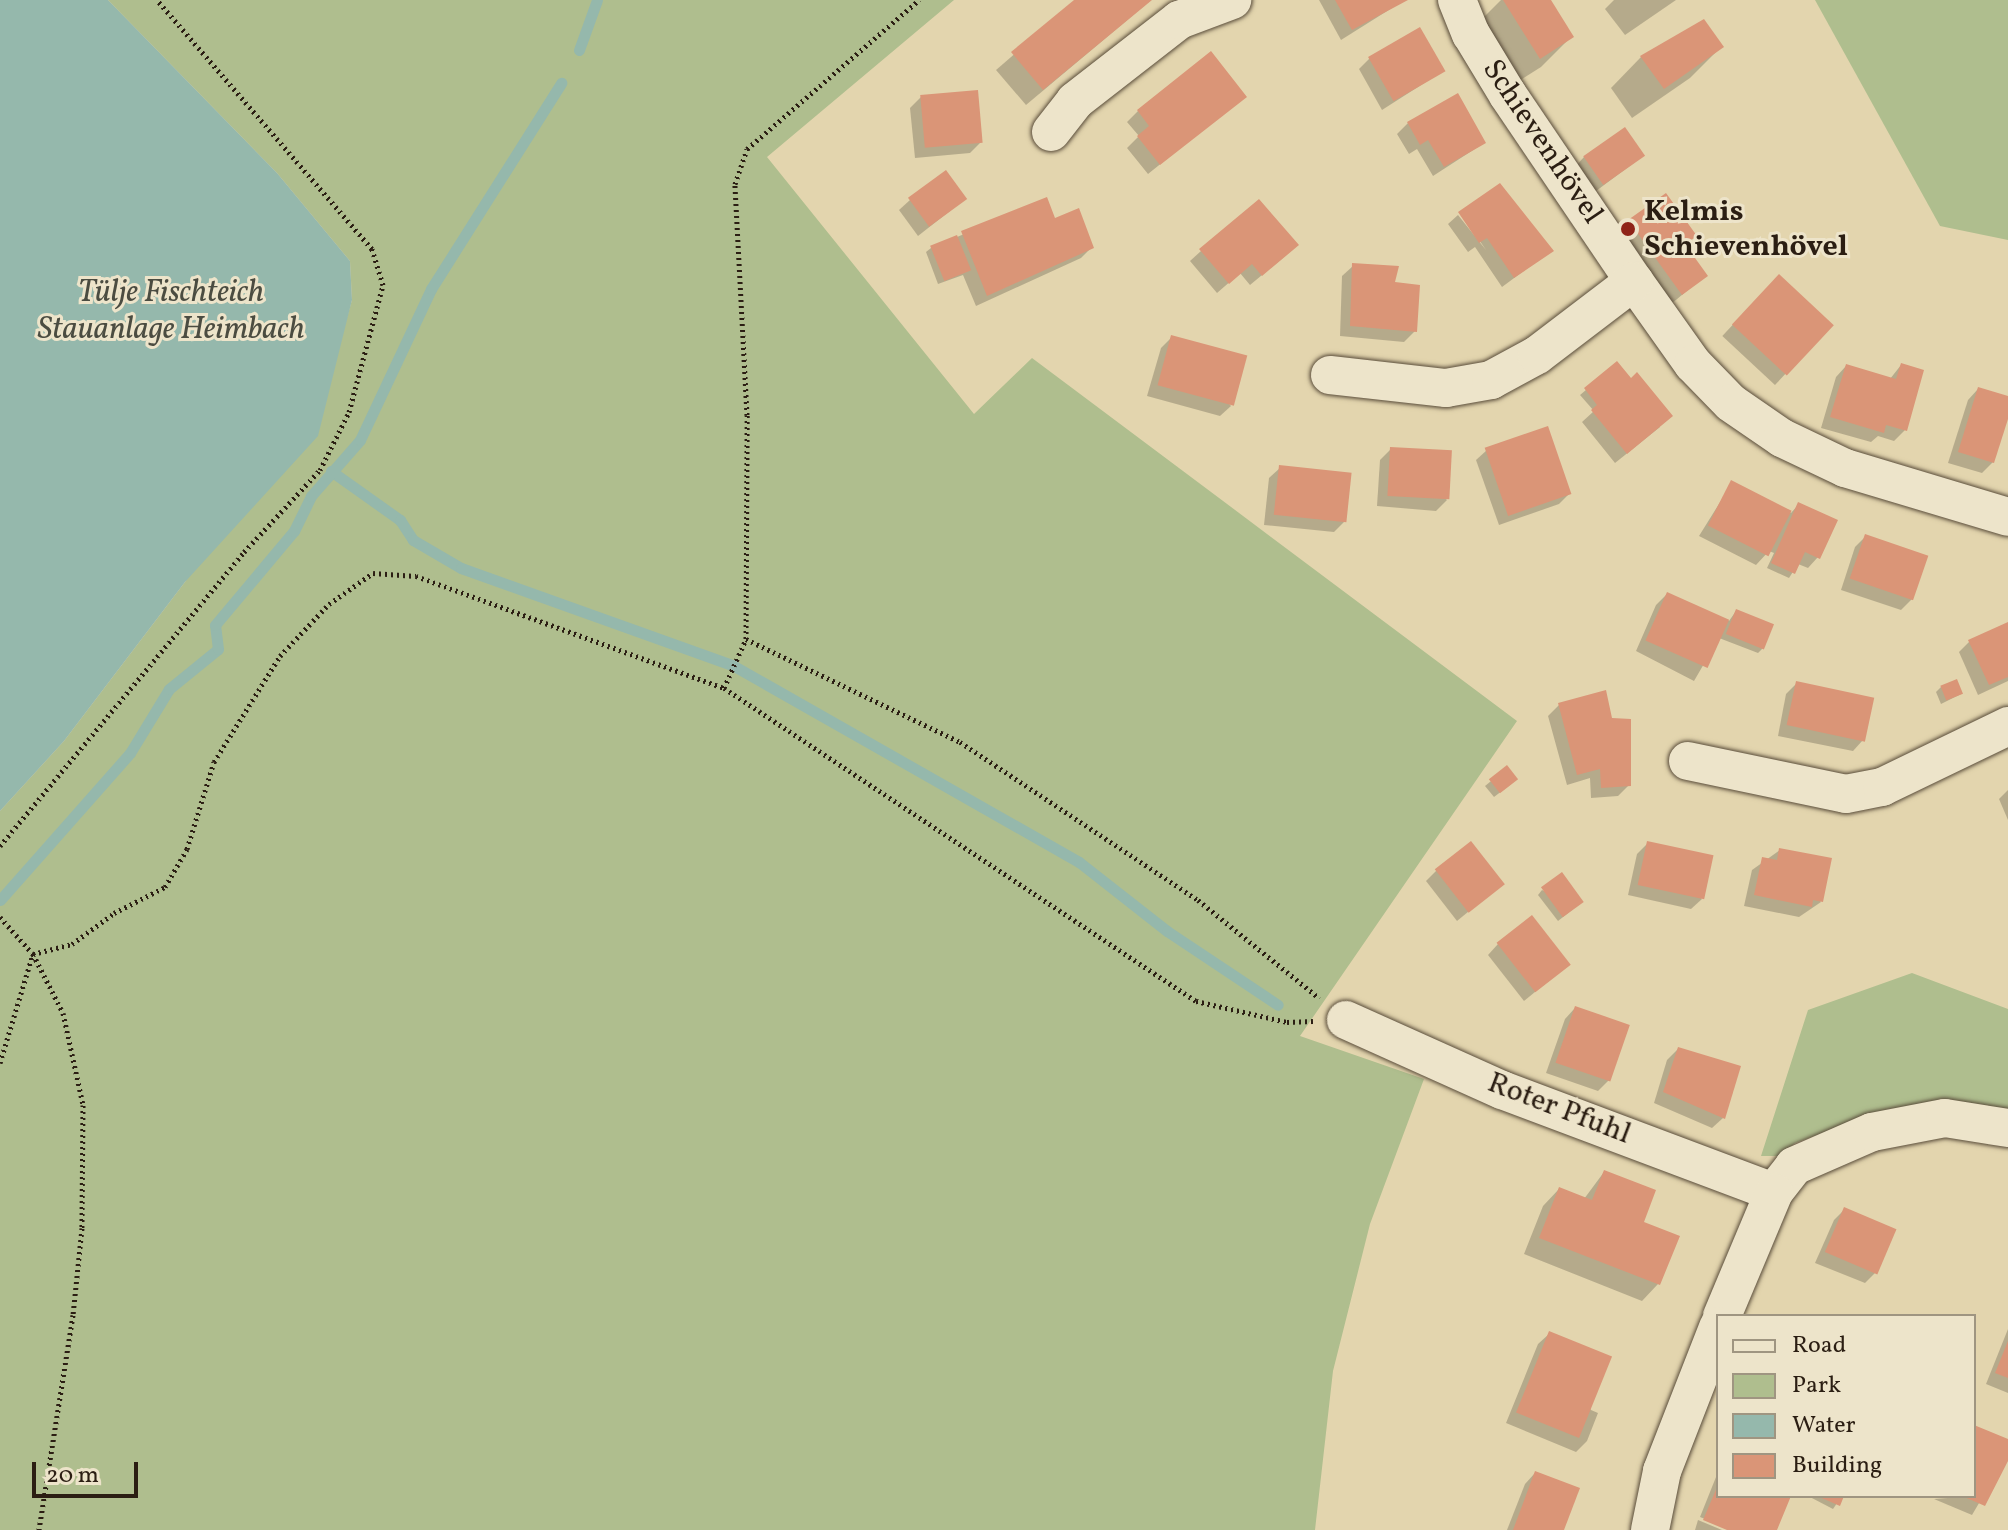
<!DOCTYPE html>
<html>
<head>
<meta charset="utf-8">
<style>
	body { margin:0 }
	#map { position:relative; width:2008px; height:1530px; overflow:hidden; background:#e3d5ae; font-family:Vollkorn,serif }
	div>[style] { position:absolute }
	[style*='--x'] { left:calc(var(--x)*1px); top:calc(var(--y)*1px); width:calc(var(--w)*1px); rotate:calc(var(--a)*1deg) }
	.green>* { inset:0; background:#afbe8e }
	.water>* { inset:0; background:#95b8ac }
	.shadow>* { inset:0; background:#0003; transform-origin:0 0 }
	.stream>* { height:11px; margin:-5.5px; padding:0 5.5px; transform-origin:5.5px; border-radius:5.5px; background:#95b8ac }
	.building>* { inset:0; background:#da9577; transform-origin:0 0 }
	.path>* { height:5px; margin-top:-2.5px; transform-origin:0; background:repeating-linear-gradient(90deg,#2b1e13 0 2px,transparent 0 6px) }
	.roads { filter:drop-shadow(0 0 2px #594c3a) drop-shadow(0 0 2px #594c3a) }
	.minor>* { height:38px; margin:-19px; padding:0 19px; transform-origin:19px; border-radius:19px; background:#ede4ca }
	.dots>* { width:22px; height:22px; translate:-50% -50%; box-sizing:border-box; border:4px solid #ede4ca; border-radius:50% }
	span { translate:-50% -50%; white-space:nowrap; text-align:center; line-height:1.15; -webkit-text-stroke:6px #ede4ca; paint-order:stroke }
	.street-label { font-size:30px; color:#2b1e13 }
	.poi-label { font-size:30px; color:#2b1e13; font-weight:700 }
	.left { translate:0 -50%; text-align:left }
	.water-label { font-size:32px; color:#4b4c41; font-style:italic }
	.legend { position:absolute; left:1716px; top:1314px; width:260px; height:184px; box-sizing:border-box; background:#ede4ca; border:2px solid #9f9581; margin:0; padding:10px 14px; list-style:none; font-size:24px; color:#2b1e13 }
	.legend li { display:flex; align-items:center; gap:16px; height:40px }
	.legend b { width:40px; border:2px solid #9f9581 }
	.scale { position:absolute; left:32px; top:1462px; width:106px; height:36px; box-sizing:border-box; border:4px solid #2b1e13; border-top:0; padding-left:10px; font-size:24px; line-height:28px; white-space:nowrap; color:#2b1e13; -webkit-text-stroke:6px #ede4ca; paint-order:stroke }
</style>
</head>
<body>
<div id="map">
	<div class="green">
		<div style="clip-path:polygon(108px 0,954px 0,767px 157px,974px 414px,1032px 358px,1517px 721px,1300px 1036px,1424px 1079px,1370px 1224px,1333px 1371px,1315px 1530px,0 1530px,0 811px,64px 741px,185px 582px,336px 356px,352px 300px,350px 261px,277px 173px)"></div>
		<div style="clip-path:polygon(1815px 0,2008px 0,2008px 240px,1940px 226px)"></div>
		<div style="clip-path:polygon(1912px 973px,2008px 1009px,2008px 1109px,1947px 1099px,1853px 1122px,1795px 1143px,1780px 1156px,1761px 1156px,1808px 1010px)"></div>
	</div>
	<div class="water">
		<div style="clip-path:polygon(0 0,108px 0,277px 173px,350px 261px,352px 300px,318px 436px,185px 582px,64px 741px,0 811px)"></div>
	</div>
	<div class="shadow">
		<div style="clip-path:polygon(1077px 0,1151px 0,1026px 105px,996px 70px)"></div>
		<div style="clip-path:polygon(1319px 0,1402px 0,1403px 1px,1341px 40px)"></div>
		<div style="clip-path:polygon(1501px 0,1548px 0,1572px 36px,1541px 67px,1508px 88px,1471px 30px)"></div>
		<div style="clip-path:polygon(1614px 0,1676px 0,1625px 35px,1605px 9px)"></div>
		<div style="clip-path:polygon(1721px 47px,1690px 78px,1632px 118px,1611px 88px,1641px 57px)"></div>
		<div style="clip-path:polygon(1370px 58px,1443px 71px,1382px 110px,1359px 69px)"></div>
		<div style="clip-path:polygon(921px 97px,981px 142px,970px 153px,915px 158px,910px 108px)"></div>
		<div style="clip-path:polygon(1244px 97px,1148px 174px,1127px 148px,1139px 136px,1127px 122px,1138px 111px)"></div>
		<div style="clip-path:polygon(1408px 123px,1484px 143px,1433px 176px,1417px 149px,1409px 154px,1397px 134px)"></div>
		<div style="clip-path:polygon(1643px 156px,1592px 194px,1574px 168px,1584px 157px)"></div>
		<div style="clip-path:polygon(965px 199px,918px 236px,899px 210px,910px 200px)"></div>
		<div style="clip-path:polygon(1045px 200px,1054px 220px,1092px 247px,1081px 258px,976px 306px,963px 275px,938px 284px,926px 252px,931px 248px)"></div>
		<div style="clip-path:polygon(1460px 212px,1551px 251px,1502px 287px,1475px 247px,1468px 252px,1448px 224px,1458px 215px,1486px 250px)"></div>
		<div style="clip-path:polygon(1630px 221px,1694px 236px,1684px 246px,1705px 276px,1671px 304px,1619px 232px)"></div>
		<div style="clip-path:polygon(1201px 251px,1285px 256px,1250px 285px,1240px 273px,1217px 293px,1190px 261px)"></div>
		<div style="clip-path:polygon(1353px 266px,1392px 283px,1415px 331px,1404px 342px,1340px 336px,1342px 276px)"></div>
		<div style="left:1768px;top:287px;width:72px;height:67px;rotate:43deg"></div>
		<div style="clip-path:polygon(1172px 337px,1231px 406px,1220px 416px,1147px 396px,1161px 348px)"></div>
		<div style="clip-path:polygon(1617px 364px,1660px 427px,1615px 463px,1582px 422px,1594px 411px,1580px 395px)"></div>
		<div style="clip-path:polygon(1901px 365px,1905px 430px,1894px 441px,1878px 436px,1871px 442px,1821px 428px,1836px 377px,1846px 366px,1890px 379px)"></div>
		<div style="clip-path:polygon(1978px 389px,2008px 398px,1993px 462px,1982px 473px,1948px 463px,1968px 400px)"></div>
		<div style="clip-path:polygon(1391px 449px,1447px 500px,1436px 511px,1377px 506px,1380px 460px)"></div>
		<div style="clip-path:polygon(1487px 450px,1570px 493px,1559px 504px,1499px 525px,1476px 460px)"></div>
		<div style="clip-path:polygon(1280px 468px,1345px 521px,1334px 532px,1264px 525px,1269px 478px)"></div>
		<div style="clip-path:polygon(1732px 483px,1791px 513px,1799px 504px,1818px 557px,1808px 568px,1798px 564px,1789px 578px,1767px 568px,1774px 553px,1769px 551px,1756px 565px,1699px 536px)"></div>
		<div style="clip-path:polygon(1866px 536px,1926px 557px,1912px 599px,1901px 610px,1841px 590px,1855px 547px)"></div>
		<div style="clip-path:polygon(1667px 594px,1729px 621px,1736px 611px,1763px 648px,1758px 653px,1719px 638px,1694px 681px,1636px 651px,1656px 605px)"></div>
		<div style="clip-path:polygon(2008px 624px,2008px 681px,1978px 695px,1959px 652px,1969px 642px)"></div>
		<div style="clip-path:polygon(1797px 683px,1863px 740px,1853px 751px,1778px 736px,1786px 694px)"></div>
		<div style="clip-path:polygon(1941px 687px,1961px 694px,1941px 704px,1936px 692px)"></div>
		<div style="clip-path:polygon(1559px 705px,1629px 785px,1618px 796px,1591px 798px,1590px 778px,1567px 785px,1548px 716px)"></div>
		<div style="clip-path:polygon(1507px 768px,1511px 784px,1494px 797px,1485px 786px)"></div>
		<div style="clip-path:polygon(2008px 790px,2008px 820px,1999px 799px)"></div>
		<div style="clip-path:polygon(1648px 843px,1702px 899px,1691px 909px,1628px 895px,1637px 854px)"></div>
		<div style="clip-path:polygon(1780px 850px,1821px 902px,1799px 917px,1744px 906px,1752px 870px)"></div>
		<div style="clip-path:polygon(1437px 870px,1502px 884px,1457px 921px,1426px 881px)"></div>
		<div style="clip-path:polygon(1542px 890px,1577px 906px,1558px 921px,1538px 895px)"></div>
		<div style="clip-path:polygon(1498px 944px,1568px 965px,1524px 1001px,1488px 955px)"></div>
		<div style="clip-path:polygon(1575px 1008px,1609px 1080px,1598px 1091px,1546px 1073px,1565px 1019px)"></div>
		<div style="clip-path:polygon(1678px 1049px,1723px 1118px,1712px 1128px,1654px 1103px,1667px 1060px)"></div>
		<div style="clip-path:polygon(1604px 1172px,1641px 1223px,1658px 1284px,1642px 1301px,1524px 1254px,1543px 1206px,1559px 1189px,1584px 1199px)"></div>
		<div style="clip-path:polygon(1845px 1209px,1876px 1272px,1865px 1283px,1815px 1263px,1834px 1220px)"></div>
		<div style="clip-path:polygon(2008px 1329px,2008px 1393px,1986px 1384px)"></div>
		<div style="clip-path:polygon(1549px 1334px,1591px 1410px,1598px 1413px,1587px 1441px,1576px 1452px,1506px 1423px,1538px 1344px)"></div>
		<div style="clip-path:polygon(1974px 1427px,2008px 1441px,2008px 1454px,1972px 1515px,1934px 1499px,1974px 1496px)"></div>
		<div style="clip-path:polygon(1718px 1472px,1718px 1496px,1789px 1496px,1775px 1530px,1733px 1530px,1700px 1517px)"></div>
		<div style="clip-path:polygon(1535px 1473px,1562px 1530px,1507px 1530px,1525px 1484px)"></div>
		<div style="clip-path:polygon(1808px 1496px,1842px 1496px,1833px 1509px)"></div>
		<div style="clip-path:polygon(1698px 1520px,1722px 1530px,1695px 1530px)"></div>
	</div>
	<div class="stream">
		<div style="--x:579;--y:50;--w:53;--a:-70.2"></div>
		<div style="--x:331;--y:471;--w:85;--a:35.4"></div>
		<div style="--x:400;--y:520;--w:24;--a:57"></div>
		<div style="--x:413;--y:540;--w:56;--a:30.3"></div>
		<div style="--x:461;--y:568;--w:290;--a:19.7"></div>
		<div style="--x:734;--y:666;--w:397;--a:29.6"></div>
		<div style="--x:1079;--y:862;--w:112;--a:38.1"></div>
		<div style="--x:1167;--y:931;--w:133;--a:33.7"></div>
		<div style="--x:0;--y:900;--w:196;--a:-48.5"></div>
		<div style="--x:130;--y:753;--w:75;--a:-58.6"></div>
		<div style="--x:169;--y:689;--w:63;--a:-39.2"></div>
		<div style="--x:218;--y:649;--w:24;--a:-97"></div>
		<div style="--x:215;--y:625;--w:123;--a:-50"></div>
		<div style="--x:294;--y:531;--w:39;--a:-64"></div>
		<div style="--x:311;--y:496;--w:74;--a:-48.8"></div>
		<div style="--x:360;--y:440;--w:167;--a:-64.8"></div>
		<div style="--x:431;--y:289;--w:244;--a:-57.7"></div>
	</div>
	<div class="building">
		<div style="clip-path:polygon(1074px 0,1152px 0,1043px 90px,1011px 52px)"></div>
		<div style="clip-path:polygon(1335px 0,1408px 0,1352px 30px)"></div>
		<div style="clip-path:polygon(1503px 0,1551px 0,1574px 37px,1540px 59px)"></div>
		<div style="clip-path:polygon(1704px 19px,1724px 47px,1664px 89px,1640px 56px)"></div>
		<div style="left:1420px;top:27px;width:51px;height:60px;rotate:60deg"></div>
		<div style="clip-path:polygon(1211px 51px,1247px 97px,1160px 165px,1137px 136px,1149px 126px,1137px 110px)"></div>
		<div style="left:978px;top:90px;width:53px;height:58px;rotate:85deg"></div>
		<div style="clip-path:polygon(1458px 93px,1486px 143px,1444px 167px,1428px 140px,1420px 145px,1407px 122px)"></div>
		<div style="left:1625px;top:127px;width:35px;height:51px;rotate:55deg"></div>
		<div style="left:946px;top:170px;width:36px;height:47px;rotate:54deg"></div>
		<div style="clip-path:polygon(1500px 183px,1554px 251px,1514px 278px,1487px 238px,1479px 243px,1458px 212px)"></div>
		<div style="clip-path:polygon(1666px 193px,1697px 236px,1685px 244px,1708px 276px,1682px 295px,1628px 220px)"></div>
		<div style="clip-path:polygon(1047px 197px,1055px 218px,1079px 208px,1094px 248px,987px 296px,961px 231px)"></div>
		<div style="clip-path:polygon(1259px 199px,1299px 245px,1262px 276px,1252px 264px,1229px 284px,1199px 249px)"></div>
		<div style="left:957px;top:235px;width:38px;height:29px;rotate:68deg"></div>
		<div style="clip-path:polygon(1352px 263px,1399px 266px,1395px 282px,1420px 285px,1417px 332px,1350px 326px)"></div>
		<div style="left:1779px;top:274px;width:75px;height:69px;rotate:43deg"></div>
		<div style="left:1171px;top:335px;width:79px;height:52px;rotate:15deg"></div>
		<div style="clip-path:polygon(1617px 361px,1631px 378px,1637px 372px,1673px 416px,1627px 454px,1591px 410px,1597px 405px,1584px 388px)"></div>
		<div style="clip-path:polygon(1901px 363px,1924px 370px,1907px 431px,1886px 425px,1884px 433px,1830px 417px,1846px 364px,1896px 379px)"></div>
		<div style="clip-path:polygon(1978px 387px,2008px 396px,2008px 419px,1994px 463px,1958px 452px)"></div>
		<div style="left:1548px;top:426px;width:72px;height:67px;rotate:71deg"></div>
		<div style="left:1390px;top:447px;width:62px;height:49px;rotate:3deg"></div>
		<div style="left:1279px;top:465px;width:73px;height:50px;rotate:6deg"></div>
		<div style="left:1731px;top:480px;width:68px;height:51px;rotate:27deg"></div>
		<div style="clip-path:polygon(1798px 502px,1838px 520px,1820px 559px,1805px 552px,1795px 574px,1771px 563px)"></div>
		<div style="left:1865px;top:534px;width:67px;height:47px;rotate:19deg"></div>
		<div style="left:1667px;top:592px;width:68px;height:53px;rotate:24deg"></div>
		<div style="left:1736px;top:609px;width:41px;height:27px;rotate:22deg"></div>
		<div style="clip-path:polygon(2008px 622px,2008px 677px,1989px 685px,1968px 640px)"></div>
		<div style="left:1957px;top:679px;width:16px;height:18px;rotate:68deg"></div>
		<div style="left:1796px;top:681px;width:80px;height:45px;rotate:12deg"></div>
		<div style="clip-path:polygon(1606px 690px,1612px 718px,1631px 719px,1631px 786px,1601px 788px,1600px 769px,1577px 775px,1558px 703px)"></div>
		<div style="left:1507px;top:765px;width:18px;height:23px;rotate:52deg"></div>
		<div style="left:1471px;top:841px;width:55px;height:46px;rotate:52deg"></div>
		<div style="left:1647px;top:841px;width:68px;height:45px;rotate:12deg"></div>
		<div style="clip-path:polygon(1779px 848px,1832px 858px,1823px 902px,1813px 900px,1812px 907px,1754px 895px,1762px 857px,1777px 860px)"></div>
		<div style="left:1562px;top:872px;width:37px;height:26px;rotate:54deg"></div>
		<div style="left:1532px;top:915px;width:63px;height:45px;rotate:52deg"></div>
		<div style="left:1575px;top:1006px;width:58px;height:60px;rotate:19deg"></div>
		<div style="clip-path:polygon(1678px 1047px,1741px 1066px,1725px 1119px,1663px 1092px)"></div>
		<div style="clip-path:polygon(1604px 1170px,1656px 1190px,1644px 1222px,1680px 1236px,1660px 1285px,1539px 1238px,1559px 1187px,1592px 1200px)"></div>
		<div style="left:1844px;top:1207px;width:57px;height:49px;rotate:23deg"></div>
		<div style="left:1549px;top:1331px;width:68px;height:88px;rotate:22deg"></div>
		<div style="clip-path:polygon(2008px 1341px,2008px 1378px,1995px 1373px)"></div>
		<div style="clip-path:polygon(1974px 1425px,2008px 1439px,2008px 1461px,1985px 1506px,1962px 1496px,1974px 1496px)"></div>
		<div style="clip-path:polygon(1535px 1471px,1580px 1488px,1564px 1530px,1513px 1530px)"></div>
		<div style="clip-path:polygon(1718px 1485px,1718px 1496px,1791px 1496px,1777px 1530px,1727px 1530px,1703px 1520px)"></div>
		<div style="clip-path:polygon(1817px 1496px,1844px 1496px,1840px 1506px)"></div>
	</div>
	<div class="path">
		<div style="--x:746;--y:639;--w:237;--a:25.7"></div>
		<div style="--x:960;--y:742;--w:286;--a:33.6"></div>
		<div style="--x:1198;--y:900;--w:156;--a:39"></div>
		<div style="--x:724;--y:688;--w:54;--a:-65.8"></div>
		<div style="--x:746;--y:639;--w:224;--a:-89.7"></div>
		<div style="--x:747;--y:415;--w:231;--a:-93"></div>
		<div style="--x:735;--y:184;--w:37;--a:-71"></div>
		<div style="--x:747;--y:149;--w:228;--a:-40.9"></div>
		<div style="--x:0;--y:846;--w:382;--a:-50.3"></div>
		<div style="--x:244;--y:552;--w:112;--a:-47.2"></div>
		<div style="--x:320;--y:470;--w:65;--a:-63.4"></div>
		<div style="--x:349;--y:412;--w:131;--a:-75"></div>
		<div style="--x:383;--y:285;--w:38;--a:-107"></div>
		<div style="--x:372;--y:249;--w:329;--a:-130.8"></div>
		<div style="--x:0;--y:917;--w:50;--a:48.3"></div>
		<div style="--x:33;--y:954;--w:66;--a:63"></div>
		<div style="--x:63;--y:1013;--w:94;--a:77.7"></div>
		<div style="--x:83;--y:1105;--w:123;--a:90.5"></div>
		<div style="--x:82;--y:1228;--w:87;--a:95.9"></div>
		<div style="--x:73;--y:1315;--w:218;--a:99"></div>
		<div style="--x:33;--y:954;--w:40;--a:-14.4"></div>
		<div style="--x:72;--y:944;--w:52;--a:-36.4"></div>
		<div style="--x:114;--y:913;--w:57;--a:-27"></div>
		<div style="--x:165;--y:887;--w:44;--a:-59.9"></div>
		<div style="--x:187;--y:849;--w:91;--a:-72.8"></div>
		<div style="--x:214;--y:762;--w:125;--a:-58.1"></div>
		<div style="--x:280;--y:656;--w:71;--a:-46.7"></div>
		<div style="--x:329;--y:604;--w:54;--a:-35.2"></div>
		<div style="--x:373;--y:573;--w:43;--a:4"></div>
		<div style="--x:416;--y:576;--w:328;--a:20"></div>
		<div style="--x:724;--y:688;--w:566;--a:33.55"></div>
		<div style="--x:1196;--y:1001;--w:93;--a:13"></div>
		<div style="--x:1287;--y:1022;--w:26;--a:-2"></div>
		<div style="--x:0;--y:1063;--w:114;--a:-73.2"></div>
	</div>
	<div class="roads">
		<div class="minor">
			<div style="--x:1457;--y:0;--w:37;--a:68"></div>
			<div style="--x:1471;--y:34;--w:71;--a:58.8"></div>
			<div style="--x:1508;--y:95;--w:225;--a:55.9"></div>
			<div style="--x:1634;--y:281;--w:102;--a:54.6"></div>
			<div style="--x:1693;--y:364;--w:54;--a:45.7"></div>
			<div style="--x:1731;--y:403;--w:62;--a:34.5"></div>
			<div style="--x:1782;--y:438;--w:70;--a:25.5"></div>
			<div style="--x:1845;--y:468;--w:170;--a:16.7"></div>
			<div style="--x:1051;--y:132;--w:39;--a:-52"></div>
			<div style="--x:1075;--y:101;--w:132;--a:-37.9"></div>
			<div style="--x:1179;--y:20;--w:57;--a:-20.7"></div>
			<div style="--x:1330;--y:375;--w:117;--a:6.4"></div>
			<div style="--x:1446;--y:388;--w:46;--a:-10.1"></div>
			<div style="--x:1491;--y:380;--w:52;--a:-28.5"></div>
			<div style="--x:1537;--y:355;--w:122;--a:-37.3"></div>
			<div style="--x:1688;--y:761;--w:161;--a:11.8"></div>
			<div style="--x:1846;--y:794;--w:37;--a:-11"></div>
			<div style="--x:1882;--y:787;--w:140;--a:-25.8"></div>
			<div style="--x:1346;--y:1020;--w:171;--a:24.2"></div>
			<div style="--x:1502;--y:1090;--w:290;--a:20.6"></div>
			<div style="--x:1774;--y:1192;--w:33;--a:-52"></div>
			<div style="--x:1794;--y:1166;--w:85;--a:-23.6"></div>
			<div style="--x:1872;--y:1132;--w:74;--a:-10.9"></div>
			<div style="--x:1945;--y:1118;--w:64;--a:9"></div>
			<div style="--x:1722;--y:1316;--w:134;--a:-67.2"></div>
			<div style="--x:1650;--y:1530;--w:60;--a:-78.5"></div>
			<div style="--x:1662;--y:1471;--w:155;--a:-68.7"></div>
		</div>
	</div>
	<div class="dots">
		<div style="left:1628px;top:229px;background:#8f2418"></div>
	</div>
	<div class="street-label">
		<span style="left:1542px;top:142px;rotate:56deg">Schievenhövel</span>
		<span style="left:1559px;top:1109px;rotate:21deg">Roter Pfuhl</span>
	</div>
	<div class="poi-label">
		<span class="left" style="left:1644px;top:229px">Kelmis<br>Schievenhövel</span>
	</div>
	<div class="water-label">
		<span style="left:171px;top:312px">Tülje Fischteich<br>Stauanlage Heimbach</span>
	</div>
	<ul class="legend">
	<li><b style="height:10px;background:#ede4ca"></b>Road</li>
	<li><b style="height:22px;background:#afbe8e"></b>Park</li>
	<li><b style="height:22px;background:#95b8ac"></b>Water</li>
	<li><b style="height:22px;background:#da9577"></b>Building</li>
	</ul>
	<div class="scale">20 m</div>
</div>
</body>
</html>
